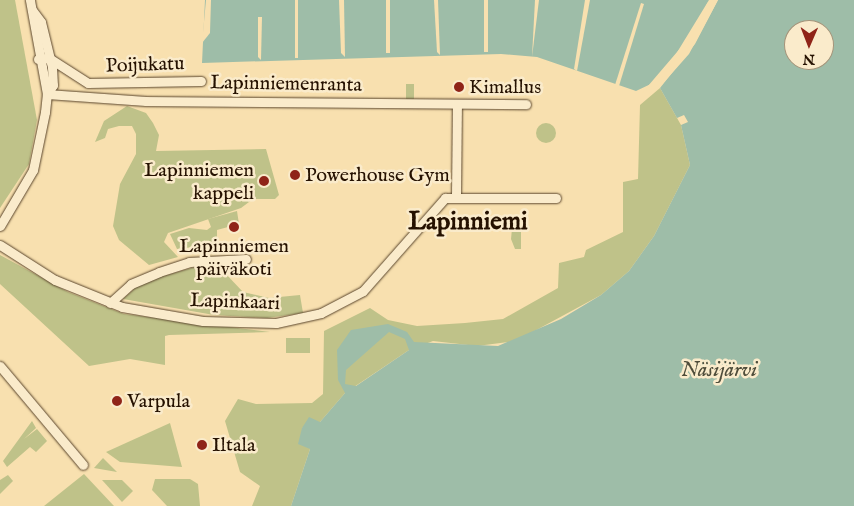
<!DOCTYPE html>
<html>
<head>
<meta charset="utf-8">
<style>
	body { margin:0 }
	#map { position:relative; width:854px; height:506px; overflow:hidden; background:#f8e0af; font-family:"IM FELL English",serif }
	div>[style] { position:absolute }
	[style*='--x'] { left:calc(var(--x)*1px); top:calc(var(--y)*1px); width:calc(var(--w)*1px); rotate:calc(var(--a)*1deg) }
	.green>* { inset:0; background:#bfc289; transform-origin:0 0 }
	.round { border-radius:50% }
	.water>* { inset:0; background:#9ebda8 }
	.pier>* { inset:0; background:#f8e0af; transform-origin:0 0 }
	.roads { filter:drop-shadow(0 0 1px #5a452c) drop-shadow(0 0 1px #5a452c) }
	.minor>* { height:9px; margin:-4.5px; padding:0 4.5px; transform-origin:4.5px; border-radius:4.5px; background:#faebcb }
	.dots>* { width:14px; height:14px; translate:-50% -50%; box-sizing:border-box; border:2px solid #faebcb; border-radius:50% }
	span { translate:-50% -50%; white-space:nowrap; text-align:center; line-height:1.15; -webkit-text-stroke:5px #faebcb; paint-order:stroke }
	.street-label { font-size:20px; color:#251100 }
	.poi-label { font-size:20px; color:#251100 }
	.left { translate:0 -50%; text-align:left }
	.right { translate:-100% -50%; text-align:right }
	.water-label { font-size:21px; color:#4f4d3b; font-style:italic }
	.district-label { font-size:25px; color:#251100; font-weight:700 }
	.north { position:absolute; left:784px; top:20px; width:50px; height:50px; box-sizing:border-box; background:#faebcb; border:1px solid #a5947a; border-radius:50%; rotate:181deg; font-size:14px; font-weight:700; line-height:20px; text-align:center; color:#251100 }
	.north::after { content:''; display:block; margin:auto; width:18px; height:22px; background:#8f2418; clip-path:polygon(50% 0,100% 100%,50% 72%,0 100%) }
</style>
</head>
<body>
<div id="map">
	<div class="green">
		<div style="clip-path:polygon(0 0,15px 0,37px 120px,29px 164px,0 208px)"></div>
		<div style="left:406px;top:84px;width:8px;height:16px"></div>
		<div style="clip-path:polygon(660px 88px,681px 125px,690px 165px,654px 236px,629px 271px,601px 295px,516px 341px,477px 346px,433px 341px,409px 350px,345px 393px,320px 422px,302px 428px,310px 449px,291px 506px,252px 506px,260px 486px,240px 472px,225px 421px,238px 399px,256px 404px,312px 403px,323px 394px,324px 331px,370px 308px,388px 320px,417px 326px,465px 323px,503px 319px,558px 288px,559px 263px,584px 257px,586px 250px,623px 232px,623px 182px,638px 179px,640px 105px)"></div>
		<div style="clip-path:polygon(127px 106px,146px 113px,153px 123px,159px 135px,156px 151px,266px 149px,279px 195px,275px 199px,253px 199px,241px 208px,168px 233px,164px 242px,178px 257px,149px 265px,119px 240px,113px 226px,120px 184px,136px 154px,136px 134px,132px 126px,119px 126px,108px 129px,105px 138px,95px 142px,104px 121px)"></div>
		<div class="round" style="left:536px;top:123px;width:20px;height:20px"></div>
		<div style="clip-path:polygon(237px 211px,239px 224px,217px 230px,217px 244px,177px 249px,170px 234px,189px 228px,207px 230px,211px 227px,208px 219px)"></div>
		<div style="clip-path:polygon(513px 218px,521px 218px,521px 249px,515px 249px,511px 239px)"></div>
		<div style="clip-path:polygon(0 255px,68px 292px,124px 314px,270px 332px,169px 335px,165px 336px,165px 365px,130px 359px,89px 366px,0 284px)"></div>
		<div style="clip-path:polygon(202px 265px,203px 273px,225px 273px,243px 292px,269px 298px,300px 295px,303px 313px,267px 318px,214px 315px,123px 299px,142px 282px)"></div>
		<div style="left:310px;top:338px;width:15px;height:24px;rotate:90deg"></div>
		<div style="clip-path:polygon(32px 421px,36px 428px,24px 439px,37px 429px,47px 441px,36px 452px,30px 447px,7px 467px,3px 461px)"></div>
		<div style="clip-path:polygon(170px 423px,182px 467px,120px 462px,106px 452px)"></div>
		<div style="clip-path:polygon(103px 458px,117px 472px,94px 468px)"></div>
		<div style="clip-path:polygon(84px 474px,114px 506px,44px 506px)"></div>
		<div style="clip-path:polygon(8px 475px,13px 481px,0 494px,0 480px)"></div>
		<div style="clip-path:polygon(155px 479px,190px 479px,198px 484px,200px 506px,167px 506px,152px 490px)"></div>
		<div style="clip-path:polygon(102px 480px,122px 480px,133px 491px,122px 502px)"></div>
	</div>
	<div class="water">
		<div style="clip-path:polygon(205px 0,709px 0,673px 59px,655px 82px,636px 91px,537px 57px,501px 54px,202px 63px)"></div>
		<div style="clip-path:polygon(evenodd,718px 0,854px 0,854px 506px,291px 506px,310px 449px,298px 444px,302px 428px,309px 417px,320px 422px,345px 393px,338px 380px,337px 350px,351px 330px,388px 324px,407px 332px,414px 342px,498px 346px,561px 319px,601px 295px,629px 271px,654px 236px,690px 165px,681px 125px,688px 122px,684px 115px,677px 118px,660px 88px,695px 44px,718px 0,794px 30px,824px 30px,824px 60px,794px 60px,794px 30px,718px 0,389px 332px,405px 339px,409px 350px,356px 386px,345px 384px,346px 370px,389px 332px)"></div>
	</div>
	<div class="pier">
		<div style="clip-path:polygon(206px 0,211px 0,210px 33px,202px 43px)"></div>
		<div style="left:295px;top:0;width:3px;height:58px"></div>
		<div style="clip-path:polygon(339px 0,344px 0,345px 57px,341px 53px)"></div>
		<div style="left:386px;top:0;width:4px;height:53px"></div>
		<div style="clip-path:polygon(434px 0,438px 0,440px 55px,437px 52px)"></div>
		<div style="left:484px;top:0;width:4px;height:52px"></div>
		<div style="clip-path:polygon(535px 0,539px 0,532px 57px)"></div>
		<div style="clip-path:polygon(585px 0,590px 0,577px 71px,574px 69px)"></div>
		<div style="clip-path:polygon(709px 0,691px 40px,656px 84px,642px 93px,689px 38px)"></div>
		<div style="clip-path:polygon(715px 0,718px 0,689px 54px,658px 89px,692px 43px)"></div>
		<div style="clip-path:polygon(641px 3px,644px 4px,619px 86px,615px 85px)"></div>
		<div style="clip-path:polygon(258px 17px,262px 17px,261px 60px,258px 57px)"></div>
	</div>
	<div class="roads">
		<div class="minor">
			<div style="--x:32;--y:10;--w:15;--a:53"></div>
			<div style="--x:41;--y:22;--w:46;--a:76.3"></div>
			<div style="--x:52;--y:67;--w:18;--a:87"></div>
			<div style="--x:53;--y:85;--w:11;--a:124"></div>
			<div style="--x:38;--y:59;--w:11;--a:-5"></div>
			<div style="--x:49;--y:58;--w:46;--a:32.7"></div>
			<div style="--x:88;--y:83;--w:113;--a:-1"></div>
			<div style="--x:47;--y:94;--w:99;--a:4"></div>
			<div style="--x:146;--y:101;--w:380;--a:0.5"></div>
			<div style="--x:456;--y:196;--w:92;--a:-89.4"></div>
			<div style="--x:0;--y:226;--w:65;--a:-59.5"></div>
			<div style="--x:33;--y:170;--w:59;--a:-78.3"></div>
			<div style="--x:45;--y:112;--w:18;--a:-84"></div>
			<div style="--x:47;--y:94;--w:96;--a:-100.3"></div>
			<div style="--x:0;--y:245;--w:65;--a:32.5"></div>
			<div style="--x:55;--y:280;--w:72;--a:21.9"></div>
			<div style="--x:122;--y:307;--w:82;--a:9.8"></div>
			<div style="--x:203;--y:321;--w:73;--a:1.6"></div>
			<div style="--x:276;--y:323;--w:46;--a:-12.5"></div>
			<div style="--x:321;--y:313;--w:47;--a:-27.6"></div>
			<div style="--x:363;--y:291;--w:124;--a:-48.6"></div>
			<div style="--x:445;--y:198;--w:111;--a:0"></div>
			<div style="--x:110;--y:303;--w:28;--a:-42"></div>
			<div style="--x:131;--y:284;--w:30;--a:-23"></div>
			<div style="--x:159;--y:272;--w:32;--a:-18"></div>
			<div style="--x:189;--y:262;--w:57;--a:-3"></div>
			<div style="--x:0;--y:366;--w:129;--a:50"></div>
		</div>
	</div>
	<div class="dots">
		<div style="left:459px;top:87px;background:#8f2418"></div>
		<div style="left:295px;top:175px;background:#8f2418"></div>
		<div style="left:264px;top:181px;background:#8f2418"></div>
		<div style="left:234px;top:227px;background:#8f2418"></div>
		<div style="left:117px;top:401px;background:#8f2418"></div>
		<div style="left:202px;top:445px;background:#8f2418"></div>
	</div>
	<div class="street-label">
		<span style="left:145px;top:65px;rotate:-2deg">Poijukatu</span>
		<span style="left:286px;top:84px;rotate:1deg">Lapinniemenranta</span>
		<span style="left:235px;top:302px;rotate:2deg">Lapinkaari</span>
	</div>
	<div class="poi-label">
		<span class="left" style="left:469px;top:87px">Kimallus</span>
		<span class="right" style="left:254px;top:182px">Lapinniemen<br>kappeli</span>
		<span class="left" style="left:305px;top:175px">Powerhouse Gym</span>
		<span style="left:234px;top:258px">Lapinniemen<br>päiväkoti</span>
		<span class="left" style="left:127px;top:401px">Varpula</span>
		<span class="left" style="left:212px;top:445px">Iltala</span>
	</div>
	<div class="water-label">
		<span style="left:719px;top:371px">Näsijärvi</span>
	</div>
	<div class="district-label">
		<span style="left:468px;top:222px">Lapinniemi</span>
	</div>
	<div class="north">N</div>
</div>
</body>
</html>
